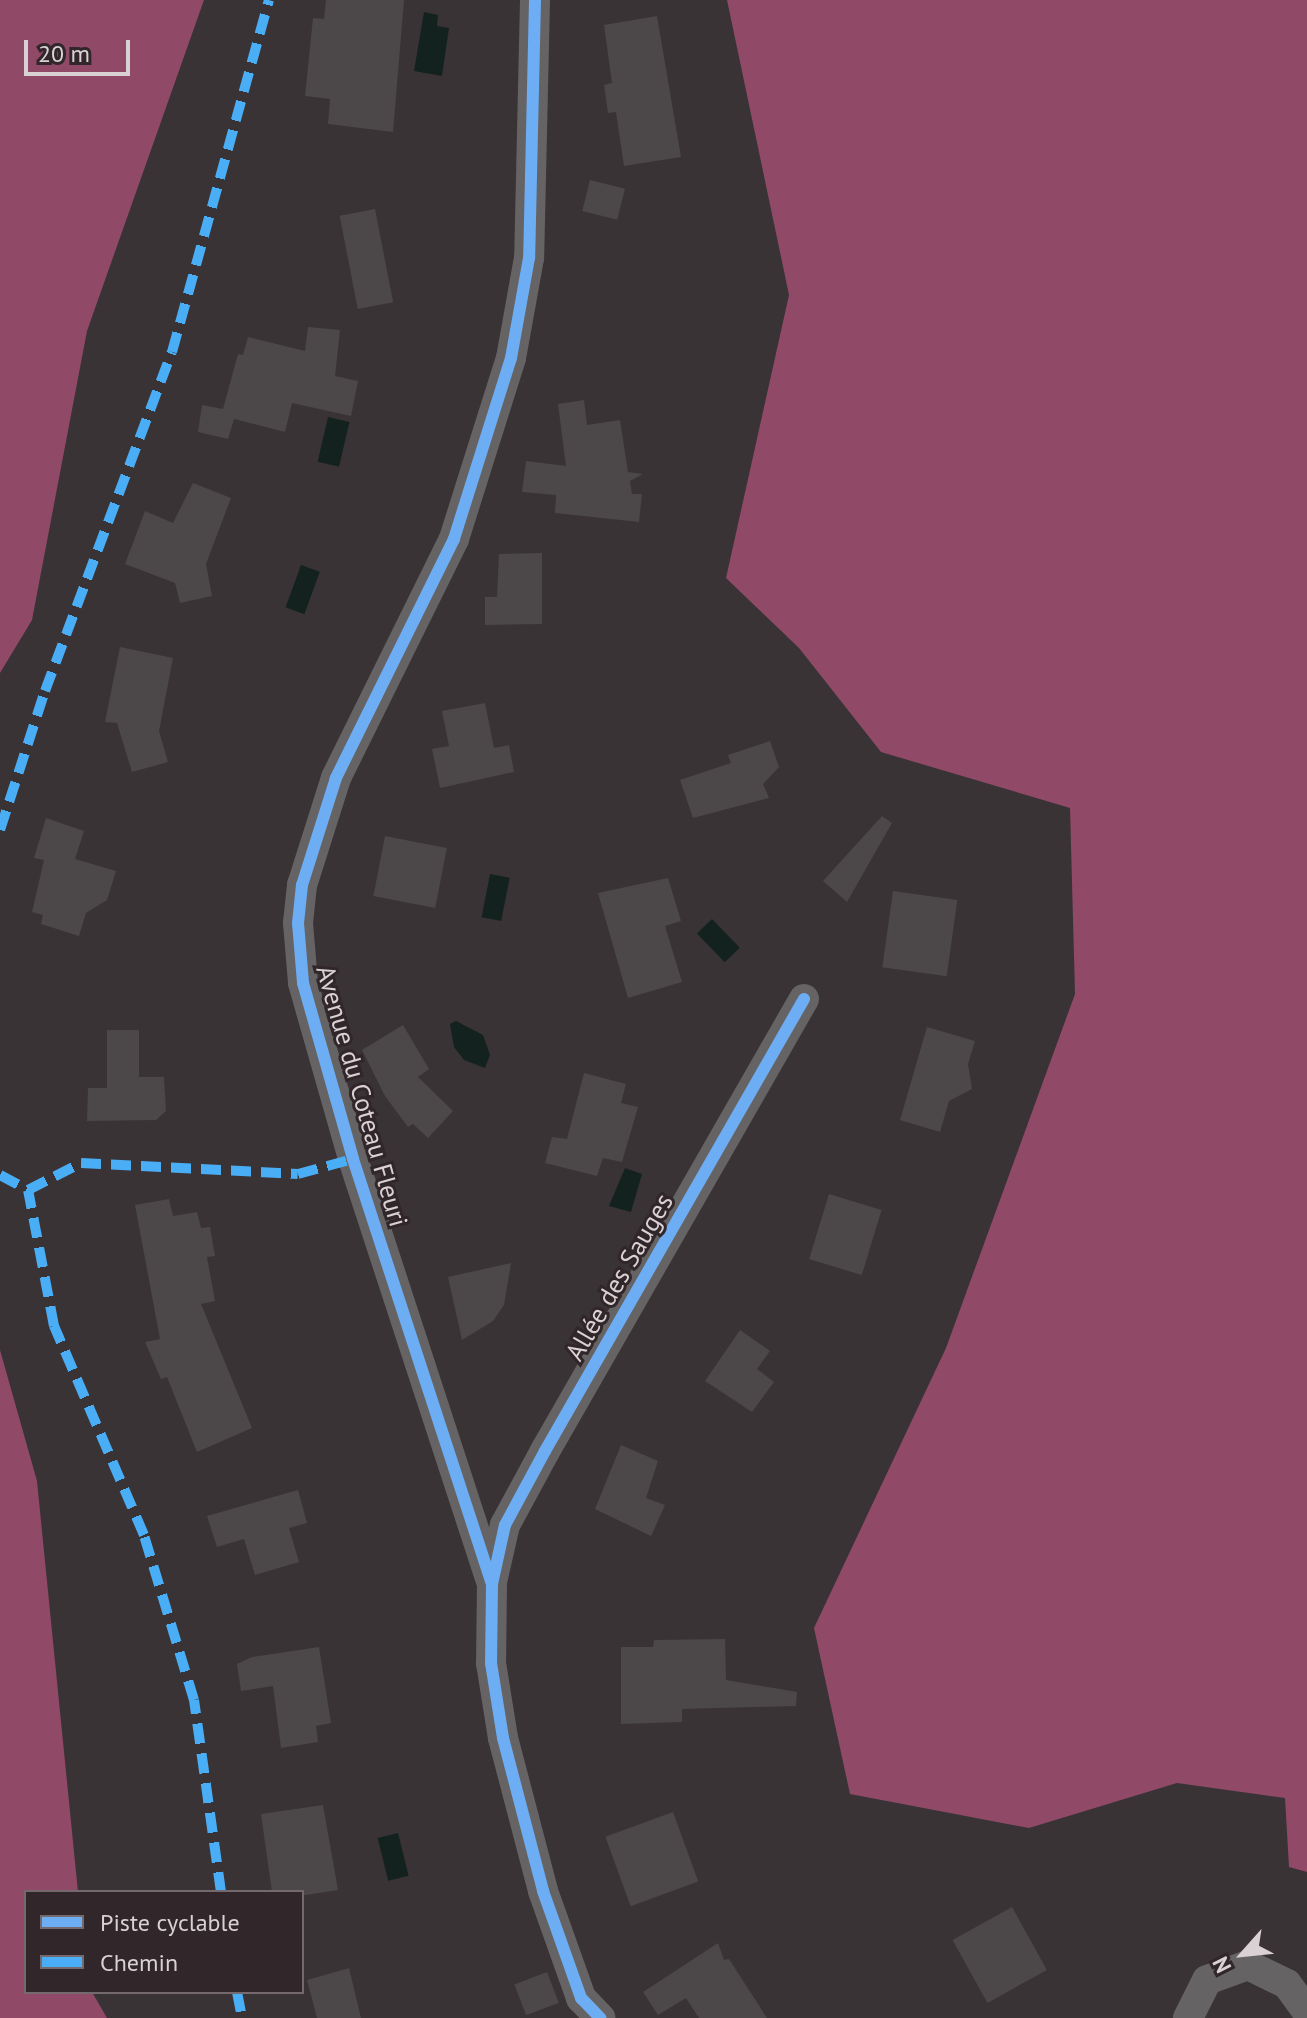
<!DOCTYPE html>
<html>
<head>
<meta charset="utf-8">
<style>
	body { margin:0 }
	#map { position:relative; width:1307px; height:2018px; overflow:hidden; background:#393335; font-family:"PT Sans",sans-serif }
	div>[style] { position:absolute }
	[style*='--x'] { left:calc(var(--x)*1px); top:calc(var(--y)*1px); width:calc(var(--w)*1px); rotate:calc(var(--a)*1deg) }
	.forest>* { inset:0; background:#904967 }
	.water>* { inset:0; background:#14221f; transform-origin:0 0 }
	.building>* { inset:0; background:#4c4749; transform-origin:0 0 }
	.minor>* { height:30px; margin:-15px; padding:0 15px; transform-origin:15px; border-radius:15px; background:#666365 }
	.quiet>* { height:10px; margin-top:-5px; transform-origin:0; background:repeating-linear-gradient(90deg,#49aef6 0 20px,transparent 0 30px) }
	.cycleway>* { height:12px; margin:-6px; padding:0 6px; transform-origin:6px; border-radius:6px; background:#6dadf4 }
	span { translate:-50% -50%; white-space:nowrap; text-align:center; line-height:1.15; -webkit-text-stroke:6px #31262a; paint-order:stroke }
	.street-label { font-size:26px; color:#d9d1d4 }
	.legend { position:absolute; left:24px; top:1890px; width:280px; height:104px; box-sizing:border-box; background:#31262a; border:2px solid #746a6e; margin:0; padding:10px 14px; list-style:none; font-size:24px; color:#d9d1d4 }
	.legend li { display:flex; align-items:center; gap:16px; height:40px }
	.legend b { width:40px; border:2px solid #746a6e }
	.north { position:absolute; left:1203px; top:1914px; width:80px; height:80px; -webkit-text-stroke:6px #31262a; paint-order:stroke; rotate:243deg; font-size:22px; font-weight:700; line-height:32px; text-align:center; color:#d9d1d4 }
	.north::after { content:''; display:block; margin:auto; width:28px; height:36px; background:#d9d1d4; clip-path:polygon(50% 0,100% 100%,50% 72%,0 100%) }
	.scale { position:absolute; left:24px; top:40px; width:106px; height:36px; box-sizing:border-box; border:4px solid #d9d1d4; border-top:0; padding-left:10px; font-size:24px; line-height:28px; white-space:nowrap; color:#d9d1d4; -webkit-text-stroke:6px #31262a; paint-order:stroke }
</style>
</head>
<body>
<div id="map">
	<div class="forest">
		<div style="clip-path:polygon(0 0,204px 0,87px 331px,32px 620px,0 673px)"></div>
		<div style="clip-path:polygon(727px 0,1307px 0,1307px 1872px,1289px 1867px,1285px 1798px,1177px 1783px,1029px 1828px,850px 1794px,814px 1628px,946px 1348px,1075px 994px,1070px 808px,881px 752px,799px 648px,726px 578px,789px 295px)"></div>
		<div style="clip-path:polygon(0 1350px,37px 1481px,78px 1892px,26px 1892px,26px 1992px,92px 1992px,107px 2018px,0 2018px)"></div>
	</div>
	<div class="water">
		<div style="clip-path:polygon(424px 12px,438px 15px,437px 26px,449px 28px,442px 76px,414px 71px)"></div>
		<div style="left:328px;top:417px;width:22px;height:46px;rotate:13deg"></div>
		<div style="left:301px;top:565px;width:20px;height:45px;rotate:20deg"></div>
		<div style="left:490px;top:874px;width:20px;height:44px;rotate:11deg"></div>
		<div style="left:712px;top:919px;width:40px;height:21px;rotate:46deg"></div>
		<div style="clip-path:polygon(456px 1021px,483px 1035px,490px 1055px,485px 1068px,464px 1060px,454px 1047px,450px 1024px)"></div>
		<div style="clip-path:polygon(625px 1168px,642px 1174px,631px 1212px,609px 1206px)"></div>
		<div style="left:398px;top:1833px;width:44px;height:21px;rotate:76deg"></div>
	</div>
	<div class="building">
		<div style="clip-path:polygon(326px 0,404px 0,393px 132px,328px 124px,330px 99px,305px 96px,313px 18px,324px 19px)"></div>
		<div style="clip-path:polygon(657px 16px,681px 157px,624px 166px,616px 112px,608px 113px,604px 85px,612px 83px,604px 25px)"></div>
		<div style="left:590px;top:180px;width:36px;height:32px;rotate:14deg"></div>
		<div style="left:375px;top:209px;width:95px;height:36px;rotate:79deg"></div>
		<div style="clip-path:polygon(308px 327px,340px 330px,335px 376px,358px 381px,351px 416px,292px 403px,285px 432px,234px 419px,228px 439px,198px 432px,202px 405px,223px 409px,238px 354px,243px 355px,248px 337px,305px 351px)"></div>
		<div style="clip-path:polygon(584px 400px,587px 425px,620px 420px,628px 472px,643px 474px,630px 481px,632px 494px,642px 494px,639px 522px,555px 513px,556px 495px,522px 492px,526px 461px,566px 466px,558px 404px)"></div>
		<div style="clip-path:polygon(193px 483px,231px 498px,206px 564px,212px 596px,180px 603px,175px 583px,125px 564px,145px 511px,173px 523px)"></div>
		<div style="clip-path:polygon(542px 553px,542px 624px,485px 625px,485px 597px,497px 597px,499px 554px)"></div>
		<div style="clip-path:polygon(120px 647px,173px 658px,159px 731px,168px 762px,132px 772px,117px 723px,105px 722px)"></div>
		<div style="clip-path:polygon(485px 703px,494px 748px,509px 745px,514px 772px,440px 788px,432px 749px,449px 746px,442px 711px)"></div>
		<div style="clip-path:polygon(770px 741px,779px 767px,763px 784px,769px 798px,693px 818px,680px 780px,731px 763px,728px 755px)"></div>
		<div style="clip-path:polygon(882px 816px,892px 823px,847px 902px,823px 881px)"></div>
		<div style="clip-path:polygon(46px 818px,84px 831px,75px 859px,116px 871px,107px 900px,86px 913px,79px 936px,41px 924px,43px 915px,32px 912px,44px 860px,34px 858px)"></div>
		<div style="left:385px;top:836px;width:63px;height:61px;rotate:11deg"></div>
		<div style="clip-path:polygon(668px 878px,681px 921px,665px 926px,682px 982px,628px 998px,598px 893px)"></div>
		<div style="left:893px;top:891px;width:65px;height:77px;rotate:8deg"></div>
		<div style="clip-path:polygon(403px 1025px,429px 1069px,418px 1077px,453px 1111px,428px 1138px,413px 1124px,408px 1127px,385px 1096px,362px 1050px)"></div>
		<div style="clip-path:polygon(927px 1027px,975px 1041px,968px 1064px,972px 1089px,949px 1101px,940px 1132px,900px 1120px)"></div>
		<div style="clip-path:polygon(107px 1030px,139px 1030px,139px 1077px,164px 1077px,166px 1111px,156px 1120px,87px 1121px,88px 1088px,107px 1088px)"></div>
		<div style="clip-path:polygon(584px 1073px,626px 1084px,621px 1103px,638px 1107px,622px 1162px,603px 1158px,597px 1176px,545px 1163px,552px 1137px,567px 1139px)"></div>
		<div style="left:829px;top:1194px;width:55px;height:68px;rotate:17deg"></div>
		<div style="clip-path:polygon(169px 1199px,173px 1216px,197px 1212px,201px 1228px,210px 1227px,215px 1256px,207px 1257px,215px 1301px,201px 1304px,252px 1428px,197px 1452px,167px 1377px,161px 1379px,145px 1342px,160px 1339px,135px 1205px)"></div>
		<div style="clip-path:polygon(511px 1263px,504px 1305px,493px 1321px,462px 1340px,448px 1277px)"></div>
		<div style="clip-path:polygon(740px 1330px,770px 1351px,757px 1369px,774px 1382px,752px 1412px,705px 1381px)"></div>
		<div style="clip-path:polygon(621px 1445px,658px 1461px,646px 1498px,665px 1505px,651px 1536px,595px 1509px)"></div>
		<div style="clip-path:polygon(298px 1490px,307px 1523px,289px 1528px,299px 1562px,255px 1575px,244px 1539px,217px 1547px,207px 1516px)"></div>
		<div style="clip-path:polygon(725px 1639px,726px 1680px,797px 1692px,796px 1706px,682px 1709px,682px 1722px,621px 1724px,621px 1647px,653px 1647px,654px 1640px)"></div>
		<div style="clip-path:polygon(319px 1647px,331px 1723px,316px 1726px,318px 1742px,281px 1748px,273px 1686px,241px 1691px,237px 1664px,252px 1657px)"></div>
		<div style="clip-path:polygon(323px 1805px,338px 1890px,306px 1895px,272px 1892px,261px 1814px)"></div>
		<div style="left:673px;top:1812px;width:74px;height:72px;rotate:70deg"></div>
		<div style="left:1012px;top:1907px;width:72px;height:68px;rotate:61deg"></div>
		<div style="clip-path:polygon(718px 1943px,724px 1960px,729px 1959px,767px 2018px,699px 2018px,686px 1998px,658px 2015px,643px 1992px)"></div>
		<div style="clip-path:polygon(349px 1968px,361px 2018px,317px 2018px,307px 1980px)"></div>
		<div style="left:547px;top:1972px;width:33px;height:35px;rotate:69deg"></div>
	</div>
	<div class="minor">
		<div style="--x:535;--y:0;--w:258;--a:91.3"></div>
		<div style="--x:529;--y:258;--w:102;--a:100.2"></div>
		<div style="--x:511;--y:358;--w:190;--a:107.5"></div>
		<div style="--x:454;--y:539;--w:267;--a:116.3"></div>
		<div style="--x:336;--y:778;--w:112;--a:107.6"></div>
		<div style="--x:302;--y:885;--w:38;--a:96"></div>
		<div style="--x:298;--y:923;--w:60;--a:85.2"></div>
		<div style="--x:303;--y:983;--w:183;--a:74.1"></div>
		<div style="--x:353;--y:1159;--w:447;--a:71.9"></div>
		<div style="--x:492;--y:1584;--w:79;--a:90.7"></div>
		<div style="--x:491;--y:1663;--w:76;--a:80.9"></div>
		<div style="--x:503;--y:1738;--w:158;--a:75.3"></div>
		<div style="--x:543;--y:1891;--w:114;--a:70.4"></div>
		<div style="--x:581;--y:1998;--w:28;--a:46"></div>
		<div style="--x:492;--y:1582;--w:58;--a:-77.2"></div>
		<div style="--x:505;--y:1525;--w:84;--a:-61.6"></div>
		<div style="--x:545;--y:1451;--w:521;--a:-60.19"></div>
		<div style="--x:1188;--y:2018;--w:42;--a:-63.4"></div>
		<div style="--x:1207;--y:1980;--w:44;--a:-20.1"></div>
		<div style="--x:1248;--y:1965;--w:43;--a:26"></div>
		<div style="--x:1287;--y:1984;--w:34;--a:54"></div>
	</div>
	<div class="quiet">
		<div style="--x:0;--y:830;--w:146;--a:-72.1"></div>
		<div style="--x:45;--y:691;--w:362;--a:-69.5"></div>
		<div style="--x:172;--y:352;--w:365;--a:-74.6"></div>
		<div style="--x:0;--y:1175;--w:32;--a:28"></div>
		<div style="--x:221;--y:1892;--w:194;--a:-98"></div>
		<div style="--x:194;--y:1700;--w:172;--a:-106.9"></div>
		<div style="--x:144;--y:1535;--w:228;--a:-113.3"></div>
		<div style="--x:54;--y:1326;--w:138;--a:-100.8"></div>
		<div style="--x:28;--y:1190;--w:59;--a:-27"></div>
		<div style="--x:81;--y:1163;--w:217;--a:2.9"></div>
		<div style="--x:298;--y:1174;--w:57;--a:-15.3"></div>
		<div style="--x:237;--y:1992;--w:26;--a:79"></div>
	</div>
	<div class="cycleway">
		<div style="--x:535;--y:0;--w:258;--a:91.3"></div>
		<div style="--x:529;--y:258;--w:102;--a:100.2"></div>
		<div style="--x:511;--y:358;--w:190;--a:107.5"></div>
		<div style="--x:454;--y:539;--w:267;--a:116.3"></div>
		<div style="--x:336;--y:778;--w:112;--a:107.6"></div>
		<div style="--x:302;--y:885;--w:38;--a:96"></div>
		<div style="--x:298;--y:923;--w:60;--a:85.2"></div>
		<div style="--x:303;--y:983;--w:183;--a:74.1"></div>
		<div style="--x:353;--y:1159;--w:447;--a:71.9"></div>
		<div style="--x:492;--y:1584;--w:79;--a:90.7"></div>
		<div style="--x:491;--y:1663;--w:76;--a:80.9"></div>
		<div style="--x:503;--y:1738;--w:158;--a:75.3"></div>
		<div style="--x:543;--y:1891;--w:114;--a:70.4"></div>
		<div style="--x:581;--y:1998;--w:28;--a:46"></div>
		<div style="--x:492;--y:1584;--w:60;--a:-77.6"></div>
		<div style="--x:505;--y:1525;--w:84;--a:-61.6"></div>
		<div style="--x:545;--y:1451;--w:521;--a:-60.19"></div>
	</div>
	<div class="street-label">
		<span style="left:362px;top:1096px;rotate:74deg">Avenue du Coteau Fleuri</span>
		<span style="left:619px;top:1277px;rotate:-60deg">Allée des Sauges</span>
	</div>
	<ul class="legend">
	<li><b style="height:10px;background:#6dadf4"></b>Piste cyclable</li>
	<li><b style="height:10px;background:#49aef6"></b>Chemin</li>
	</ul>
	<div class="north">N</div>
	<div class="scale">20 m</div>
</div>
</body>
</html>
